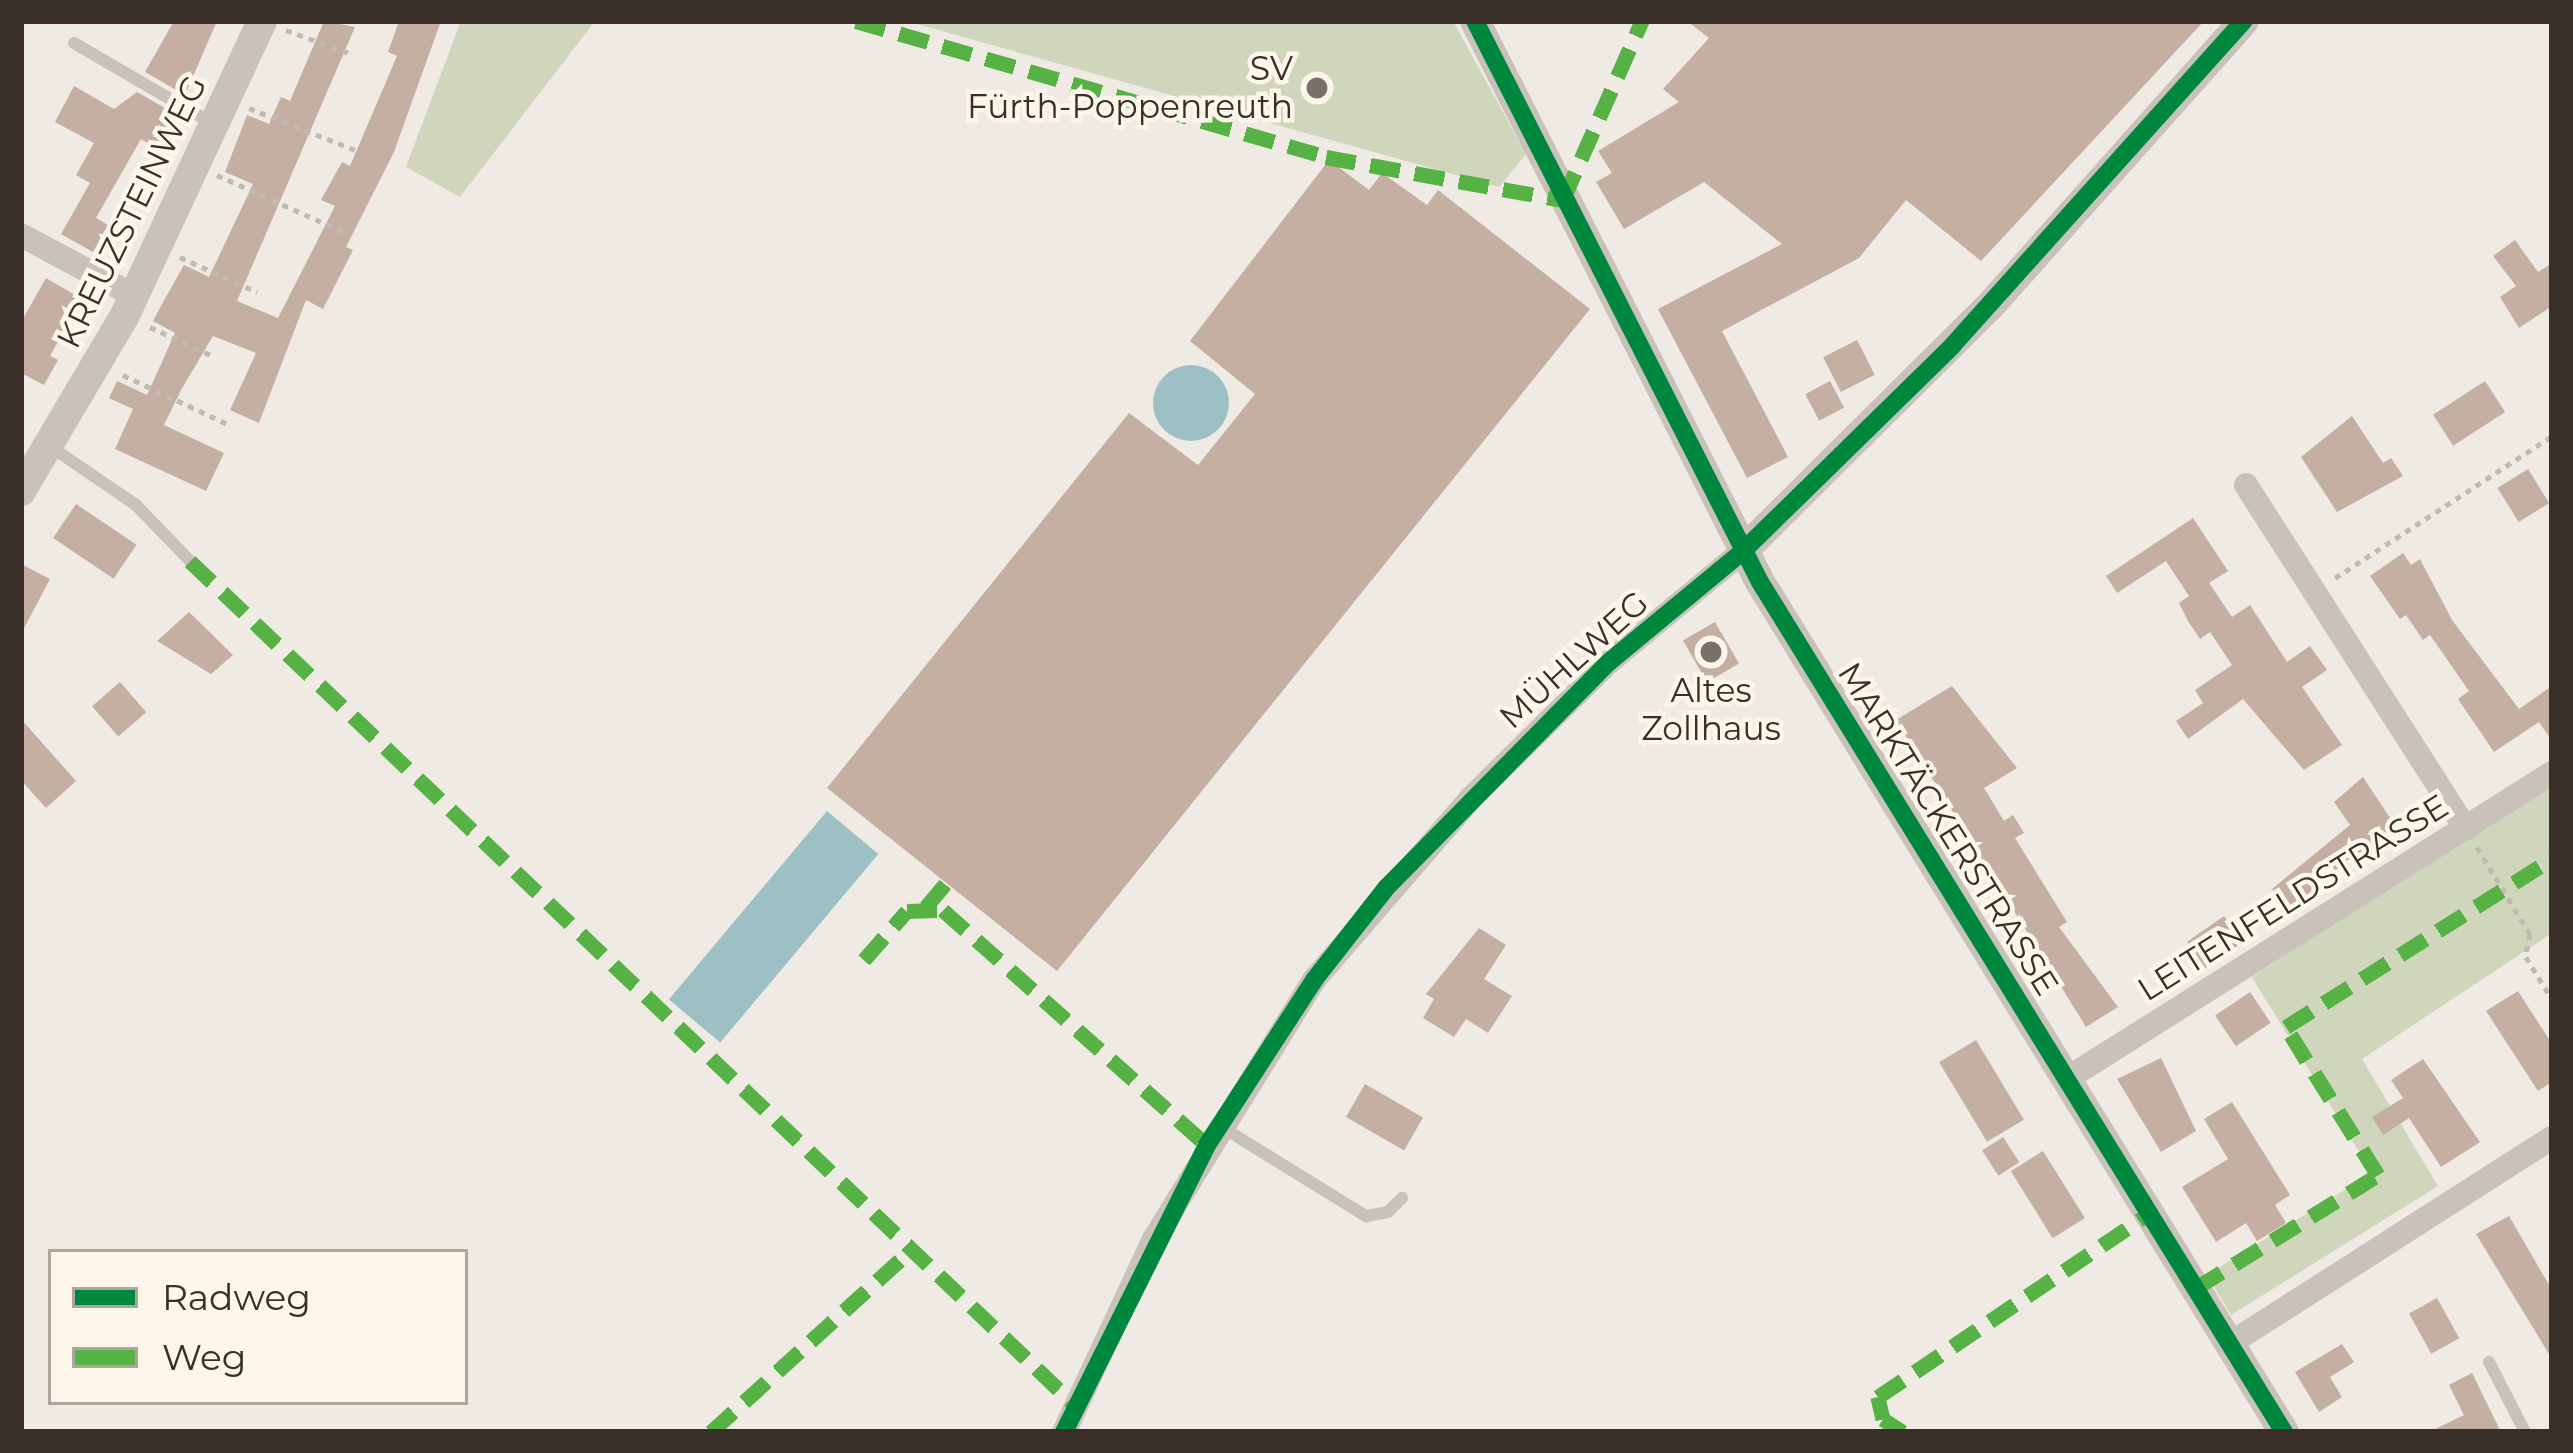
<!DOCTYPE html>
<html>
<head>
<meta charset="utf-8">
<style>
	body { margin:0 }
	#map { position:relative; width:2573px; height:1453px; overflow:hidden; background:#efeae3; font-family:Montserrat,sans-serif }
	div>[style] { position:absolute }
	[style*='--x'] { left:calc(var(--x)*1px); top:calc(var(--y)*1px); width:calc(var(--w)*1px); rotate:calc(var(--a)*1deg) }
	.green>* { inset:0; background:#cfd6bb }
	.water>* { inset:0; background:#9cc0c3; transform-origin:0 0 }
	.round { border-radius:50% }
	.building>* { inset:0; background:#c5afa3; transform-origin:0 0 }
	.path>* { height:4.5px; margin-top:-2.25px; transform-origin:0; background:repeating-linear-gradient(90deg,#c1bab3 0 6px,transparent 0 12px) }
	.service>* { height:12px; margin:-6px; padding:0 6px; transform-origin:6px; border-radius:6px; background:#c8c2bb }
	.minor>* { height:24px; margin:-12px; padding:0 12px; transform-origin:12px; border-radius:12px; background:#c8c2bb }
	.tertiary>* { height:30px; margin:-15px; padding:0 15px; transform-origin:15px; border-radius:15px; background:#c8c2bb }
	.quiet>* { height:15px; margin-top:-7.5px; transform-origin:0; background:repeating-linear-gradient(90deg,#56b245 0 30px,transparent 0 45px) }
	.cycleway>* { height:18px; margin:-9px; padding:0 9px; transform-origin:9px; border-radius:9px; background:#00873e }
	.dots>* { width:33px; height:33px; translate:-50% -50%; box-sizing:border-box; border:6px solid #fbf5ea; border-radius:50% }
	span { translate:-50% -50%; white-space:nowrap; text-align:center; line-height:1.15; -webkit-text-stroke:9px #fbf5ea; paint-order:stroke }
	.poi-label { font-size:33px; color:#3a2f28 }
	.right { translate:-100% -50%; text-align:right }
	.street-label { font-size:33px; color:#3a2f28 }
	.frame { position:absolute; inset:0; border:24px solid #3a2f28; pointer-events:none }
	.legend { position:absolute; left:48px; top:1249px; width:420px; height:156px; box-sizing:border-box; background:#fbf5ea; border:3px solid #aea69c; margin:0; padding:15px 21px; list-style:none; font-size:36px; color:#3a2f28 }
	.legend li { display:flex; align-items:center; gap:24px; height:60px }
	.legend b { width:60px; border:3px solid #aea69c }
</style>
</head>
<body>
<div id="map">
	<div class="green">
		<div style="clip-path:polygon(461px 21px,595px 21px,460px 197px,406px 167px)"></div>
		<div style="clip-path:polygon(906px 21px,1453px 21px,1526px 154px,1499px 187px)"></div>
		<div style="clip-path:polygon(2552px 781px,2552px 933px,2362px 1059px,2438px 1186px,2231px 1315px,2207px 1275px,2372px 1173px,2252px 977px)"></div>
	</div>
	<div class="water">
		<div class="round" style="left:1153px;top:365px;width:76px;height:76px"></div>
		<div style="left:827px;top:811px;width:67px;height:246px;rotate:40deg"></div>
	</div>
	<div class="building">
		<div style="clip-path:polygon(174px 21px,217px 21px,185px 95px,145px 72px)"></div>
		<div style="clip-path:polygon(324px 21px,355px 27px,237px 301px,278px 318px,335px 206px,321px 200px,342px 162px,350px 166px,397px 56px,388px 52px,399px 21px,441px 21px,394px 152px,346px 247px,353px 250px,323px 309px,306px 300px,259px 423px,230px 410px,256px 353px,213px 336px,181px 390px,164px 425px,224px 453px,206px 491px,115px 449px,133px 409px,109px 398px,117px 381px,147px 395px,175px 333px,153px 321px,162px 304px,184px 265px,209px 277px,253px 184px,225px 172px,247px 115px,269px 124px,281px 97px,290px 101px)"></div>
		<div style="clip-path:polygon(1687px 21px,2204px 21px,1981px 261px,1906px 200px,1859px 258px,1722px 331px,1788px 457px,1747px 478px,1658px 309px,1782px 244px,1704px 182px,1624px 229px,1596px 182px,1612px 173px,1598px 151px,1679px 102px,1663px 89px,1709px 38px)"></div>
		<div style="clip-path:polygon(74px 86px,114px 109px,137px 92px,177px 115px,159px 150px,141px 139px,96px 218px,108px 225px,93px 252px,61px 234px,90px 183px,76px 175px,94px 143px,55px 122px)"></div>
		<div style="clip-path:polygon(1329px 160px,1369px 190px,1382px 173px,1427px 205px,1438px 190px,1590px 309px,1057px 971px,827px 788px,1129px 413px,1198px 465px,1255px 394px,1190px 341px)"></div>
		<div style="clip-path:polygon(2515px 240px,2538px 272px,2552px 263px,2552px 306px,2519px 328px,2500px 297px,2516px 286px,2493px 256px)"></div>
		<div style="clip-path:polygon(46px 278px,82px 299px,50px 356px,58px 360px,44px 385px,21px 373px,21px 322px)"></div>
		<div style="left:1857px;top:340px;width:39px;height:38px;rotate:63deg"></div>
		<div style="left:1830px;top:381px;width:30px;height:28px;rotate:62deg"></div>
		<div style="left:2485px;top:381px;width:37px;height:62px;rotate:57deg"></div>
		<div style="clip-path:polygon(2352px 416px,2383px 463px,2391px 458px,2403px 476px,2337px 512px,2301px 457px)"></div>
		<div style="left:2528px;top:469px;width:40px;height:36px;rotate:58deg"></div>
		<div style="left:76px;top:504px;width:73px;height:41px;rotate:34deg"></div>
		<div style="clip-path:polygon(2193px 518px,2228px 571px,2209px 583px,2232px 617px,2250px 605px,2287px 662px,2310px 646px,2327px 670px,2302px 687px,2342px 745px,2304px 770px,2243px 699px,2188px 739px,2176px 721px,2203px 703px,2195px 690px,2232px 665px,2210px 632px,2200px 639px,2188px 621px,2179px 603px,2189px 596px,2166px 561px,2117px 593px,2106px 576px)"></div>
		<div style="clip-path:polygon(2403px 553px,2411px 565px,2420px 559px,2452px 620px,2519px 709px,2552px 686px,2552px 741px,2539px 722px,2494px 752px,2458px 699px,2469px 691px,2430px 635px,2423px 640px,2406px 615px,2400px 619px,2370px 576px)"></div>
		<div style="clip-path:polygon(21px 564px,50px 579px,21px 634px)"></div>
		<div style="clip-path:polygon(189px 612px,233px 655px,211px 674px,157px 641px)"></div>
		<div style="left:1715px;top:622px;width:48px;height:37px;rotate:60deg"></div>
		<div style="left:120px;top:682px;width:40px;height:37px;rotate:49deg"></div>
		<div style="clip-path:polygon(1952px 686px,2017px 768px,1984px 788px,2004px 821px,2013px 815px,2024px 833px,2015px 838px,2067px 922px,2059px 927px,2118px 1007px,2086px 1027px,1896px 720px)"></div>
		<div style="clip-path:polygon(21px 719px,76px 781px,46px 808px,21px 780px)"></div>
		<div style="clip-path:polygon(2363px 777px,2398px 830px,2314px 884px,2320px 893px,2288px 914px,2272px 889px,2350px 825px,2334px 802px)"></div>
		<div style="left:2224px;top:916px;width:32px;height:45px;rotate:55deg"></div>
		<div style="clip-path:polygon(1479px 928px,1506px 945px,1484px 979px,1512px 996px,1488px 1033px,1466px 1019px,1454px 1037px,1423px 1018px,1434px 999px,1426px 994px)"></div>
		<div style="clip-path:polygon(2518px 991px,2552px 1044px,2552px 1082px,2538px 1091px,2486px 1011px)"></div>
		<div style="left:2250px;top:992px;width:37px;height:42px;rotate:56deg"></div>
		<div style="left:1976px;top:1040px;width:93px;height:43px;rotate:59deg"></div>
		<div style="clip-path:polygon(2161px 1058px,2196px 1131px,2161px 1152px,2117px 1079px)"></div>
		<div style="clip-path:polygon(2423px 1059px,2480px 1142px,2441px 1167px,2409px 1118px,2383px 1135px,2372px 1117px,2403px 1098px,2391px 1080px)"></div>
		<div style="left:1365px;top:1084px;width:67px;height:38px;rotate:30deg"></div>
		<div style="clip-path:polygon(2232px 1102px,2290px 1195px,2275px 1205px,2286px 1223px,2257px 1241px,2246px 1223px,2216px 1242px,2182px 1187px,2228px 1159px,2204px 1119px)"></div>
		<div style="left:2003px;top:1137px;width:30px;height:25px;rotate:57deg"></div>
		<div style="left:2043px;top:1151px;width:79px;height:38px;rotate:58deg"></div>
		<div style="clip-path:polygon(2509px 1216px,2552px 1290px,2552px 1359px,2476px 1234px)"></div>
		<div style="left:2437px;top:1298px;width:46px;height:32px;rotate:61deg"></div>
		<div style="clip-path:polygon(2342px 1344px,2354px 1362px,2330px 1377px,2342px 1397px,2319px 1412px,2295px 1372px)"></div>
		<div style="clip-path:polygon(2472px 1373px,2501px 1432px,2429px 1432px,2464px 1415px,2449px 1385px)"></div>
	</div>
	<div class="path">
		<div style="--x:286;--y:30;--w:72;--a:20.2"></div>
		<div style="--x:249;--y:108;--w:119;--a:21.6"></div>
		<div style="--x:217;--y:175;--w:144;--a:24.2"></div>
		<div style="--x:180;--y:257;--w:85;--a:24.4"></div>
		<div style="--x:150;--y:327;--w:67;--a:24.7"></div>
		<div style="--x:123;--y:375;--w:120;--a:25.1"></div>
		<div style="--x:2335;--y:578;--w:259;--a:-33.2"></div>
		<div style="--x:2477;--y:847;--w:102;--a:58.7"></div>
		<div style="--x:2530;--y:934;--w:23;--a:100"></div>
		<div style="--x:2526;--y:957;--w:49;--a:58.2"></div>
	</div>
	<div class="service">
		<div style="--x:74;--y:43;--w:157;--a:30.2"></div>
		<div style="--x:51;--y:447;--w:103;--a:34.3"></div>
		<div style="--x:136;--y:505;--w:78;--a:46"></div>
		<div style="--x:1220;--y:1126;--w:172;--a:31.7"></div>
		<div style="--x:1366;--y:1216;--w:22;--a:-10"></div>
		<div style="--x:1388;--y:1212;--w:20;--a:-45"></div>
		<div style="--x:2489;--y:1362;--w:79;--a:62.8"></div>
	</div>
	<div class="minor">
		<div style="--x:21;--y:235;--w:129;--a:28.2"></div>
		<div style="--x:2246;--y:485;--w:408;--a:57.4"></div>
		<div style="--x:2068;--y:1078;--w:572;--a:-32.22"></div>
		<div style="--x:2231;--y:1343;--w:381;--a:-32.6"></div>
		<div style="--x:1064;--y:1432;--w:213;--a:-65"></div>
		<div style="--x:1154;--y:1239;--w:304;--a:-58.3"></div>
		<div style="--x:1314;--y:980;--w:239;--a:-49.2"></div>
		<div style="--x:1470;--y:799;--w:195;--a:-44.6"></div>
		<div style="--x:1609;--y:662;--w:174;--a:-39.6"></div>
	</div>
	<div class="tertiary">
		<div style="--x:1475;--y:21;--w:629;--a:63.07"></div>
		<div style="--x:1760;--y:582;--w:999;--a:58.35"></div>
		<div style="--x:21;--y:491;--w:204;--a:-59.4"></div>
		<div style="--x:125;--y:315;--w:324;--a:-65"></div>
		<div style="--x:1743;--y:551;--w:346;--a:-44.8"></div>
		<div style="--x:1989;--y:307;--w:383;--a:-48.3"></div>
	</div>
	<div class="quiet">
		<div style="--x:856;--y:21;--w:489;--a:16.1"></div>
		<div style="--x:1326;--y:157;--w:241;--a:10.3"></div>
		<div style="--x:1563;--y:200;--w:196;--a:-66.2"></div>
		<div style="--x:190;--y:561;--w:1222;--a:43.64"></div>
		<div style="--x:926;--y:907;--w:31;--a:-50"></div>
		<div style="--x:864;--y:960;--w:65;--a:-48.7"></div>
		<div style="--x:907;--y:911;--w:36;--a:-2"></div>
		<div style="--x:943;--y:910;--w:353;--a:41.7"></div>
		<div style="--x:2196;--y:1288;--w:214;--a:-31.8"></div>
		<div style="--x:2378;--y:1175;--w:174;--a:-121.9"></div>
		<div style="--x:2286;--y:1027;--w:315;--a:-32.3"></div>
		<div style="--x:711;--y:1432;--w:266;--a:-42.3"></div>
		<div style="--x:1903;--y:1432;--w:24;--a:-147"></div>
		<div style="--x:1883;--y:1419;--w:23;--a:-103"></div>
		<div style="--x:1878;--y:1397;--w:328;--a:-34.1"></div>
	</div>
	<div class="cycleway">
		<div style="--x:1475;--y:21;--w:629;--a:63.07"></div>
		<div style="--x:1760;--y:582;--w:999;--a:58.35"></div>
		<div style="--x:1064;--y:1432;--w:321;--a:-63.5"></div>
		<div style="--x:1207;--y:1145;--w:197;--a:-57"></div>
		<div style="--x:1314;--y:980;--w:118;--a:-51.9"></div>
		<div style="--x:1387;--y:887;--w:316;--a:-45.4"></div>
		<div style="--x:1609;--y:662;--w:174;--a:-39.6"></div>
		<div style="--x:1743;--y:551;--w:293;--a:-44.4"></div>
		<div style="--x:1952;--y:346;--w:437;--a:-48.1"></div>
	</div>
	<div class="dots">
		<div style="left:1317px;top:88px;background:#797069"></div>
		<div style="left:1711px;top:652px;background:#797069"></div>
	</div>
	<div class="poi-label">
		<span class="right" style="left:1293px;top:88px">SV<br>Fürth-Poppenreuth</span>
		<span style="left:1711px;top:710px">Altes<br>Zollhaus</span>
	</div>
	<div class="street-label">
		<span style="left:132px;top:212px;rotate:-64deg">KREUZSTEINWEG</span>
		<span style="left:1574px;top:660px;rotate:-42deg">MÜHLWEG</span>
		<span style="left:1948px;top:829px;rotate:58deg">MARKTÄCKERSTRASSE</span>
		<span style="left:2293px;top:898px;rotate:-32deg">LEITENFELDSTRASSE</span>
	</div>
	<div class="frame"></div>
	<ul class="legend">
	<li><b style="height:15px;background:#00873e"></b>Radweg</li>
	<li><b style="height:15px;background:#56b245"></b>Weg</li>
	</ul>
</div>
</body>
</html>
